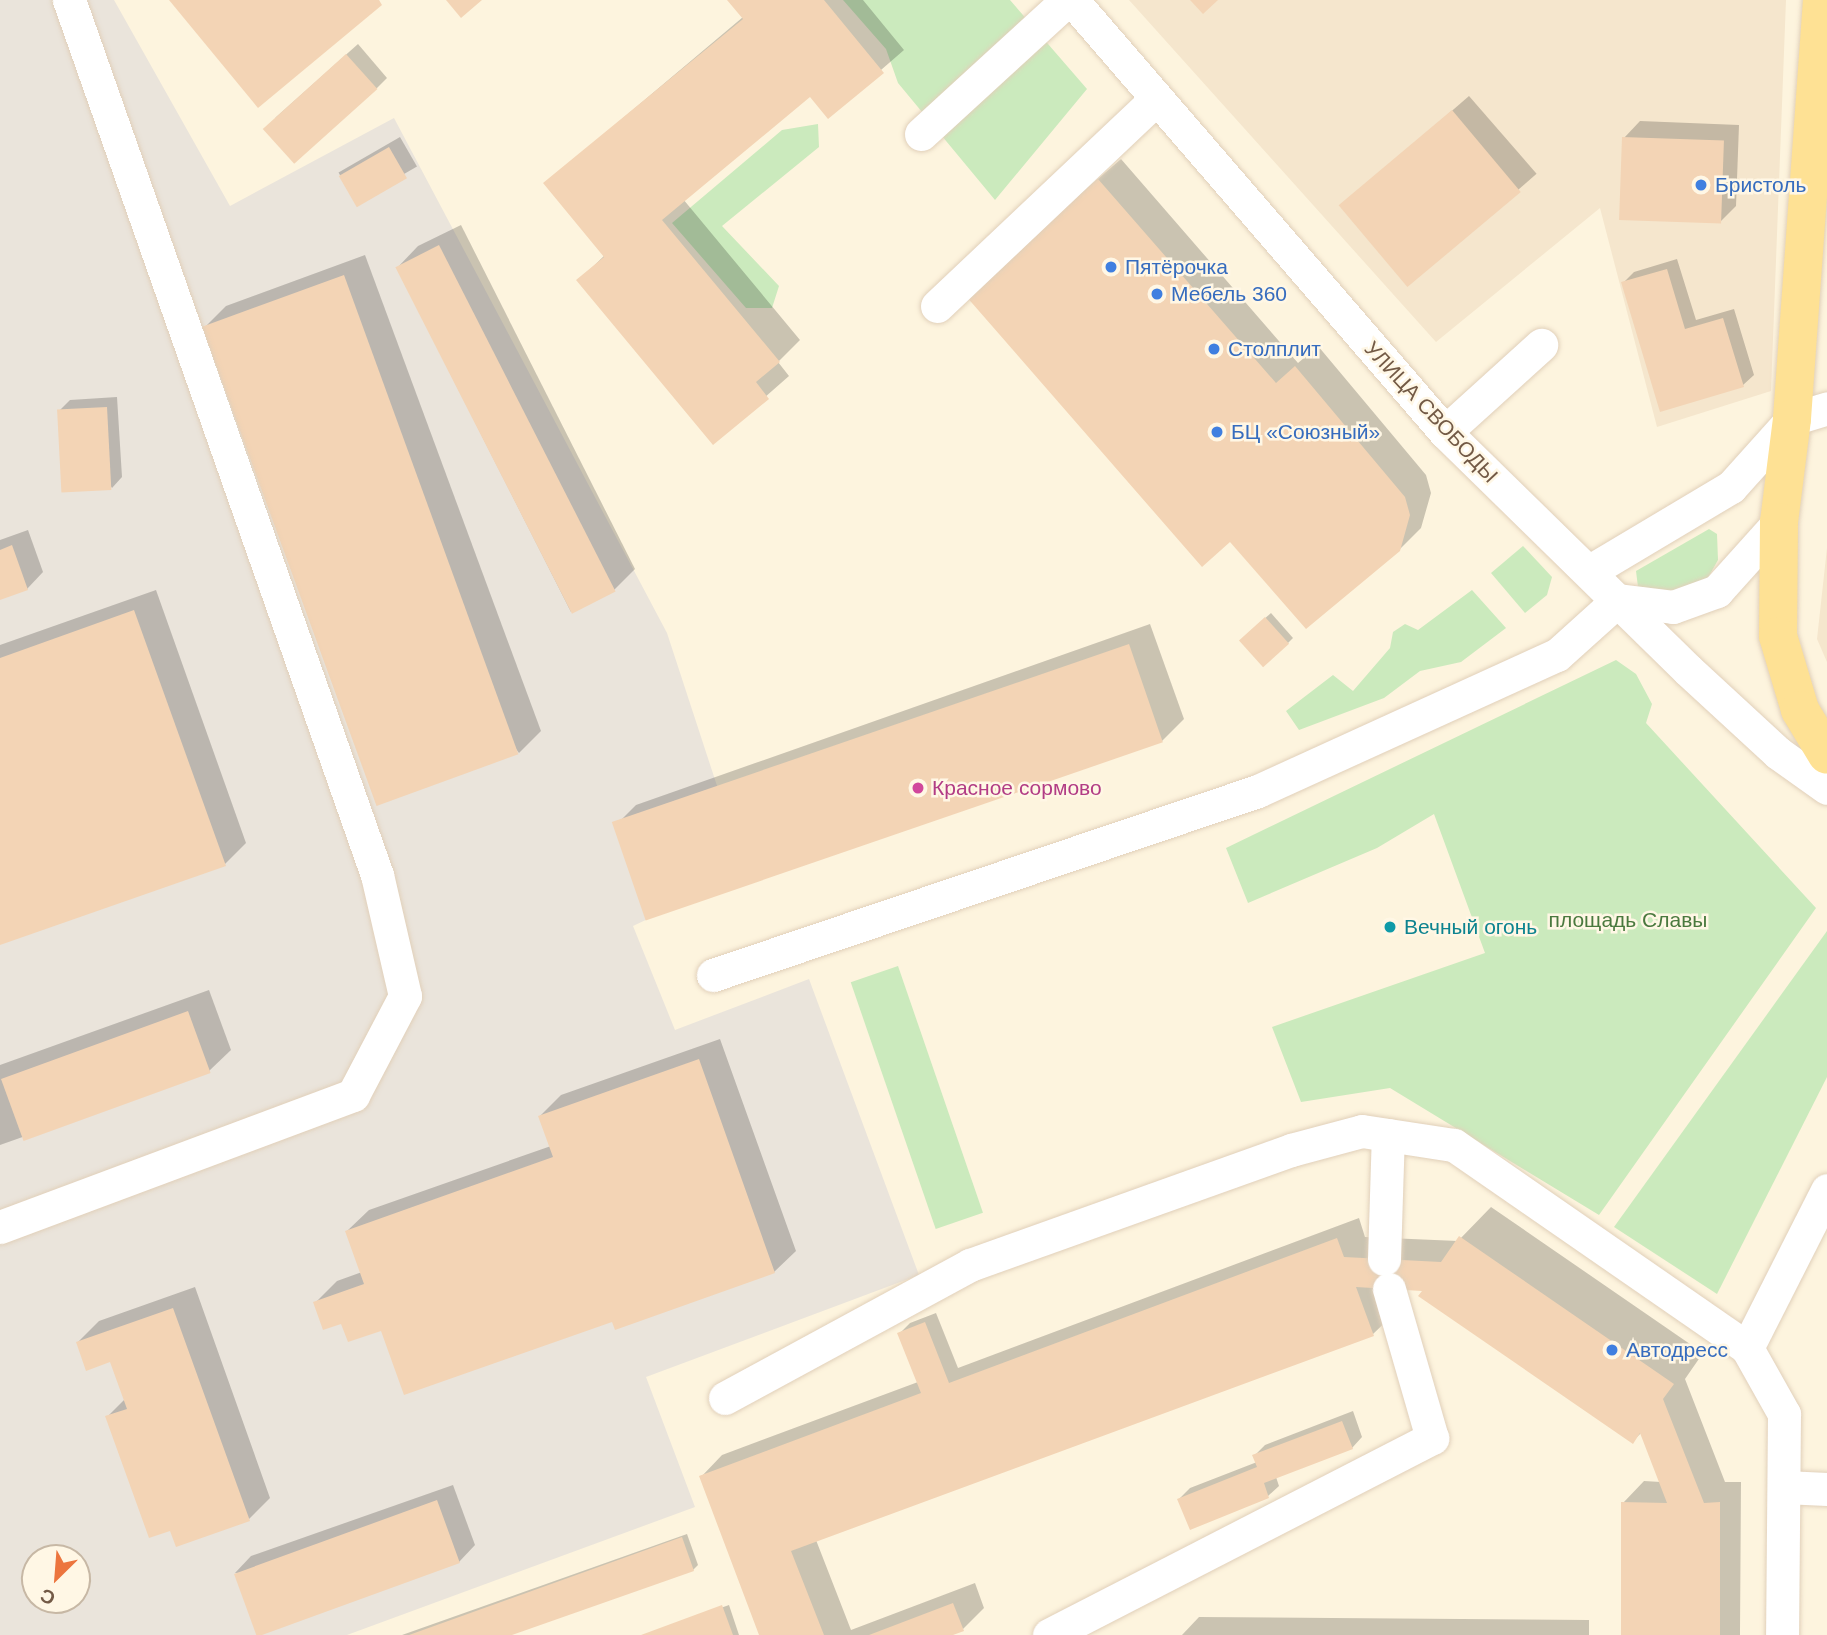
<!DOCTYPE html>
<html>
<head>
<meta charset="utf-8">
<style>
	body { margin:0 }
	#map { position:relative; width:1827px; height:1635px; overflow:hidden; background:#fdf4de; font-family:Arial,sans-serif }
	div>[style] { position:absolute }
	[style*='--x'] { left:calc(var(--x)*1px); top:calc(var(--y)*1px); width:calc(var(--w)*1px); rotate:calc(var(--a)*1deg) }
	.residential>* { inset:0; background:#f5e6cd }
	.industrial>* { inset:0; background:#eae4db }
	.green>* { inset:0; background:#cbeabd; transform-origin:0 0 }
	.shadow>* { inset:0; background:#0003; transform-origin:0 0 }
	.building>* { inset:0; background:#f3d4b5; transform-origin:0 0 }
	.roads { filter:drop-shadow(0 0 2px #e1d0ba) drop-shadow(0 0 2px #e1d0ba) }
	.minor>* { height:33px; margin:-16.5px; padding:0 16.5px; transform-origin:16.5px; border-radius:16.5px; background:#fff }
	.major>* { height:38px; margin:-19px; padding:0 19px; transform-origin:19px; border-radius:19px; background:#fee194 }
	.dots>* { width:19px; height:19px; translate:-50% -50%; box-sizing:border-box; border:4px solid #fff7e5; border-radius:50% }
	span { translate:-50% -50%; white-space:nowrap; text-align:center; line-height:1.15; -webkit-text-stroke:5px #fff7e5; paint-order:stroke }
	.shop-label { font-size:21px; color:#366cbe }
	.left { translate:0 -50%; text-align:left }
	.street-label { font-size:21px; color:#735a46 }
	.hotel-label { font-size:21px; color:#b23c85 }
	.park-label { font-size:21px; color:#4a793e }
	.culture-label { font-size:21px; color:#0d838f }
	.north { position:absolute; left:21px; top:1544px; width:70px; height:70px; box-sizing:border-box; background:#fff7e5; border:2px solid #c7b8a5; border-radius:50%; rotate:205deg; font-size:19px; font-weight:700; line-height:28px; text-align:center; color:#735a46 }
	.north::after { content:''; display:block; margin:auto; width:24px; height:32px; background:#ec753e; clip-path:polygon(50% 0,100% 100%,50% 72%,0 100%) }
</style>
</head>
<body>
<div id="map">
	<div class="residential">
		<div style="clip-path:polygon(1129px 0,1786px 0,1771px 391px,1657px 427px,1600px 208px,1436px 342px)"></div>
		<div style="clip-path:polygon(1827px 548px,1827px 662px,1817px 639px)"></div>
	</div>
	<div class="industrial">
		<div style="clip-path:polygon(evenodd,0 0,114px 0,230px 206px,394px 118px,667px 633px,721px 798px,652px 917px,633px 926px,675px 1030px,809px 979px,919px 1275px,646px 1377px,695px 1507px,347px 1635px,0 1635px,0 0,35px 1558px,77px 1558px,77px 1600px,35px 1600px,35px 1558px)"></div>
	</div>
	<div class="green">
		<div style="clip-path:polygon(843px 0,1010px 0,1087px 89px,995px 200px,898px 83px,886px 49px)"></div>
		<div style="clip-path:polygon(818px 124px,819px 147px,722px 226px,779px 286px,772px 308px,746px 308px,672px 223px,782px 130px)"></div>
		<div style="clip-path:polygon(1709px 529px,1717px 534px,1718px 560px,1705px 583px,1685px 592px,1638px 587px,1636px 571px)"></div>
		<div style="clip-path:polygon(1523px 546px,1552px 577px,1547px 595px,1525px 613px,1491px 573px)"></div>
		<div style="clip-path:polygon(1472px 590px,1506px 628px,1461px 662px,1420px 671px,1384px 698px,1299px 730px,1286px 711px,1333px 675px,1353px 691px,1390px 648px,1393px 632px,1405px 624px,1418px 630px)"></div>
		<div style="clip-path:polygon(1616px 660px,1636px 674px,1652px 704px,1646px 723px,1816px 908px,1599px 1215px,1390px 1088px,1301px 1102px,1272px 1027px,1485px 953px,1434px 814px,1377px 848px,1248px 903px,1226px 848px)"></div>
		<div style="clip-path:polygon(1827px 931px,1827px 1077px,1717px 1294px,1614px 1227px)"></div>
		<div style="left:898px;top:966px;width:261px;height:50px;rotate:71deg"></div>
	</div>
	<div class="shadow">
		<div style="clip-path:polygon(729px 0,863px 0,904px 50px,828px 116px,810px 95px,683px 199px,800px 340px,778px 362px,789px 376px,713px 443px,579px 280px,605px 255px,546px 183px,743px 17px)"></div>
		<div style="clip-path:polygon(358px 44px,387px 78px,377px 88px,275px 118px)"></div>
		<div style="left:1469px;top:96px;width:103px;height:169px;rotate:49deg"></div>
		<div style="clip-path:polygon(1640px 121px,1739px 125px,1736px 206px,1720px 222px,1624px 138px)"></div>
		<div style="left:400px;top:137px;width:34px;height:71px;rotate:60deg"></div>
		<div style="clip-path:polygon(1121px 159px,1298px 363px,1318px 346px,1426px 475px,1431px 493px,1421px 528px,1399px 550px,1231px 540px,988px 274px)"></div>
		<div style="clip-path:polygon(461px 225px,635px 569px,613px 591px,571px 612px,397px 268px,418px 246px)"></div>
		<div style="clip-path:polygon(365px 255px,541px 731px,519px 753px,204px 328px,226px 306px)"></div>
		<div style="clip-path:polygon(1677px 259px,1696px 320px,1734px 309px,1754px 375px,1743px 385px,1623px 283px,1634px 272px)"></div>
		<div style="clip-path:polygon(117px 397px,122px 477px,112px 488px,59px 411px,70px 400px)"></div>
		<div style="clip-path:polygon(28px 530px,43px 572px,27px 589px,0 598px,0 540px)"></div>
		<div style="clip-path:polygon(156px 590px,246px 843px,225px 864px,0 944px,0 645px)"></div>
		<div style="clip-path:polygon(1271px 613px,1293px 638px,1288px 643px,1246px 635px)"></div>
		<div style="clip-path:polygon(1150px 624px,1184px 719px,1162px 741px,615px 826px,636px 805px)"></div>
		<div style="clip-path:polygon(209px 990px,231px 1050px,209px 1071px,0 1145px,0 1065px)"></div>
		<div style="clip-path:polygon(720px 1039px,796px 1251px,774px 1272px,613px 1320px,382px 1329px,342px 1322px,315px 1303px,337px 1281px,362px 1272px,347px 1231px,369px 1210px,551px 1146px,540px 1116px,561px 1095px)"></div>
		<div style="clip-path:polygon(1491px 1207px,1703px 1353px,1685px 1379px,1725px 1482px,1741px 1482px,1740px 1635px,1623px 1635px,1623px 1503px,1644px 1481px,1661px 1482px,1642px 1432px,1633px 1441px,1428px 1284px,1385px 1287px,1395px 1313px,1373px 1334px,816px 1540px,851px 1630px,975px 1583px,984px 1608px,963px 1629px,948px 1635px,761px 1635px,701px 1477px,722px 1455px,918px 1382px,899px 1334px,910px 1323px,936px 1313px,958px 1368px,1359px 1218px,1365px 1237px,1458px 1241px)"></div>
		<div style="clip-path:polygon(195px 1287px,270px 1498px,249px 1519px,171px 1529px,107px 1417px,125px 1399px,111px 1360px,78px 1342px,99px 1321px)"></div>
		<div style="clip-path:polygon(1353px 1411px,1362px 1437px,1352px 1448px,1276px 1477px,1279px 1486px,1268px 1496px,1179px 1499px,1190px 1488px,1257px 1462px,1255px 1455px,1265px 1445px)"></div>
		<div style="clip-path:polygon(453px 1485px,475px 1545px,459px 1562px,235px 1573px,251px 1556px)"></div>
		<div style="clip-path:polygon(687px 1534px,698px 1565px,693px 1570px,506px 1635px,402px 1635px)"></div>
		<div style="clip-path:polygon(729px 1605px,739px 1635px,645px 1635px)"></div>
		<div style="clip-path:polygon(1199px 1617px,1589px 1620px,1589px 1635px,1182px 1635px)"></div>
	</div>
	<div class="building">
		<div style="clip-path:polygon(169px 0,379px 0,382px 5px,258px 108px)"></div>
		<div style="clip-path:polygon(446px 0,482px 0,461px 18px)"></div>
		<div style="clip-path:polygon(727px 0,824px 0,884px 73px,828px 119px,810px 97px,662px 220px,780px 362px,756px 382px,769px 399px,713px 445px,576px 280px,604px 257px,543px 183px,743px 19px)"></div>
		<div style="clip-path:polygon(1190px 0,1218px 0,1203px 14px)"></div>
		<div style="left:346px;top:54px;width:47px;height:112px;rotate:48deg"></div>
		<div style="left:1452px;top:110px;width:107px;height:148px;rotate:50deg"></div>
		<div style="left:1622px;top:137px;width:102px;height:83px;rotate:2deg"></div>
		<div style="left:389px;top:147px;width:36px;height:58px;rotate:60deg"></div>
		<div style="clip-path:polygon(1098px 179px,1276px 383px,1295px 366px,1405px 497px,1410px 515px,1400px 551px,1306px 629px,1230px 542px,1202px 567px,965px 295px)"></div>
		<div style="left:439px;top:245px;width:389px;height:49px;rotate:63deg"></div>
		<div style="clip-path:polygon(1667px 269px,1685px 329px,1723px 318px,1744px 387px,1660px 412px,1621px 282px)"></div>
		<div style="left:344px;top:275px;width:510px;height:151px;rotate:70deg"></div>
		<div style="left:107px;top:407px;width:83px;height:50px;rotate:87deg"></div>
		<div style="clip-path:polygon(12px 545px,28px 590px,0 600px,0 550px)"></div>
		<div style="clip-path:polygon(134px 610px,226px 866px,0 945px,0 658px)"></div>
		<div style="left:1265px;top:617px;width:36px;height:35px;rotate:48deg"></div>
		<div style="left:1129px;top:644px;width:104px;height:547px;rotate:71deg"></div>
		<div style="left:188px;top:1011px;width:66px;height:199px;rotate:70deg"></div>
		<div style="clip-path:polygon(699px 1059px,775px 1273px,615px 1330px,612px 1322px,404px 1395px,381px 1331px,348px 1342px,341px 1324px,323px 1330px,313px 1302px,364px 1284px,345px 1231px,553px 1157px,538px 1116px)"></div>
		<div style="clip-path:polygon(1459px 1236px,1674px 1384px,1663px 1399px,1704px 1503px,1720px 1502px,1720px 1635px,1621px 1635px,1621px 1502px,1667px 1503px,1640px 1433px,1633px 1444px,1418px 1296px,1422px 1291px,1356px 1287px,1374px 1336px,791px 1551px,824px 1635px,759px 1635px,699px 1476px,921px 1393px,897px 1333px,925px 1322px,949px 1383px,1337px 1238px,1344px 1257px,1441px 1262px)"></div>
		<div style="clip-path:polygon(173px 1308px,250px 1521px,176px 1547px,170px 1531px,149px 1538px,105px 1416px,127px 1409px,110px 1362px,86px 1371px,76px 1342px)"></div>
		<div style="clip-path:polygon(1342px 1421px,1353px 1449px,1264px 1483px,1269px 1498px,1190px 1530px,1177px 1499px,1257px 1467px,1252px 1455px)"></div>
		<div style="left:437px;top:1500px;width:67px;height:216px;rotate:70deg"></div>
		<div style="clip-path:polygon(682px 1537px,694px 1571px,512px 1635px,409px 1635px)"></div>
		<div style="clip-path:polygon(953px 1603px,964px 1631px,953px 1635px,869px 1635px)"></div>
		<div style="clip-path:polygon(722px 1605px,733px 1635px,641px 1635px)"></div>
	</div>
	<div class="roads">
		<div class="minor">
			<div style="--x:1072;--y:0;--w:571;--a:49.19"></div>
			<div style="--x:1445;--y:432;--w:340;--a:44.4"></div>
			<div style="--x:1688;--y:670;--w:122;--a:42.7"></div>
			<div style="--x:1778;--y:753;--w:60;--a:35.5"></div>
			<div style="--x:921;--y:134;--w:198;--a:-42.5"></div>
			<div style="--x:937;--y:306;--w:301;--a:-43.4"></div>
			<div style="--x:1445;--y:432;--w:130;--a:-42.2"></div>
			<div style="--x:1590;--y:571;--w:164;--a:-30.8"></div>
			<div style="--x:1731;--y:487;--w:91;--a:-48.1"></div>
			<div style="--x:1792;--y:419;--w:37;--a:-17"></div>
			<div style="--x:713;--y:975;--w:575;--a:-18.66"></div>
			<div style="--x:1258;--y:791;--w:328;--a:-24.5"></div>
			<div style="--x:1557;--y:655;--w:82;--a:-42"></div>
			<div style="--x:1618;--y:600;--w:55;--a:7.3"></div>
			<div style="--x:1673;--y:607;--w:47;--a:-20"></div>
			<div style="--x:1717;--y:591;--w:93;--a:-48.1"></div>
			<div style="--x:0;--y:1227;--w:377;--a:-20.5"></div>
			<div style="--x:353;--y:1095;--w:112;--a:-62.3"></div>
			<div style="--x:405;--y:996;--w:124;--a:-103"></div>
			<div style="--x:377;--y:875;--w:928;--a:-109.39"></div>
			<div style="--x:1384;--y:1259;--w:124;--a:-88.2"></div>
			<div style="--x:1747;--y:1348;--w:177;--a:-63.1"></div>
			<div style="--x:725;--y:1398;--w:279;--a:-28.5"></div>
			<div style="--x:970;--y:1265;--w:341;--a:-19.7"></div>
			<div style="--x:1291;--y:1150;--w:73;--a:-15"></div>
			<div style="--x:1362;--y:1131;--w:93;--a:8.7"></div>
			<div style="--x:1454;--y:1145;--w:356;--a:34.7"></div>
			<div style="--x:1747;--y:1348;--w:76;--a:60.7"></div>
			<div style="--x:1784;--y:1414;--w:221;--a:90.5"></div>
			<div style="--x:1784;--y:1487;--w:43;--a:2.7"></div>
			<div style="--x:1049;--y:1635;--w:431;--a:-27.2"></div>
			<div style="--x:1432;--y:1438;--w:155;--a:-106.1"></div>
		</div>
		<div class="major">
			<div style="--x:1822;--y:0;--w:420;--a:94.1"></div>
			<div style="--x:1792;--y:419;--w:104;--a:97.2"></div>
			<div style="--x:1779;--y:522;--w:114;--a:90.5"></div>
			<div style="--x:1778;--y:636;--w:77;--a:73.4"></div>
			<div style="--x:1800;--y:710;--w:52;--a:59"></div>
		</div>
	</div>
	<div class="dots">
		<div style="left:1701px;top:185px;background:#3f7fe0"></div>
		<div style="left:1111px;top:267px;background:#3f7fe0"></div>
		<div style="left:1157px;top:294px;background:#3f7fe0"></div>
		<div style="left:1214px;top:349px;background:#3f7fe0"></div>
		<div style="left:1217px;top:432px;background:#3f7fe0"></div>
		<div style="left:918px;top:788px;background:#d1479c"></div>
		<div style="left:1390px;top:927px;background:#0f9aa8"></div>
		<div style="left:1612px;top:1350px;background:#3f7fe0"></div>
	</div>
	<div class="shop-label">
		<span class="left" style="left:1715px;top:185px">Бристоль</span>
		<span class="left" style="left:1125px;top:267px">Пятёрочка</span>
		<span class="left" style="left:1171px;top:294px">Мебель 360</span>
		<span class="left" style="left:1228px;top:349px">Столплит</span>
		<span class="left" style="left:1231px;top:432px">БЦ «Союзный»</span>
		<span class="left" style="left:1626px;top:1350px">Автодресс</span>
	</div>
	<div class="street-label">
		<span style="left:1431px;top:412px;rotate:47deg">УЛИЦА СВОБОДЫ</span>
	</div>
	<div class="hotel-label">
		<span class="left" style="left:932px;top:788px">Красное сормово</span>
	</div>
	<div class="park-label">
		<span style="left:1628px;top:920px">площадь Славы</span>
	</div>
	<div class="culture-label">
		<span class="left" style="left:1404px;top:927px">Вечный огонь</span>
	</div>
	<div class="north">С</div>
</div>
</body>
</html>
